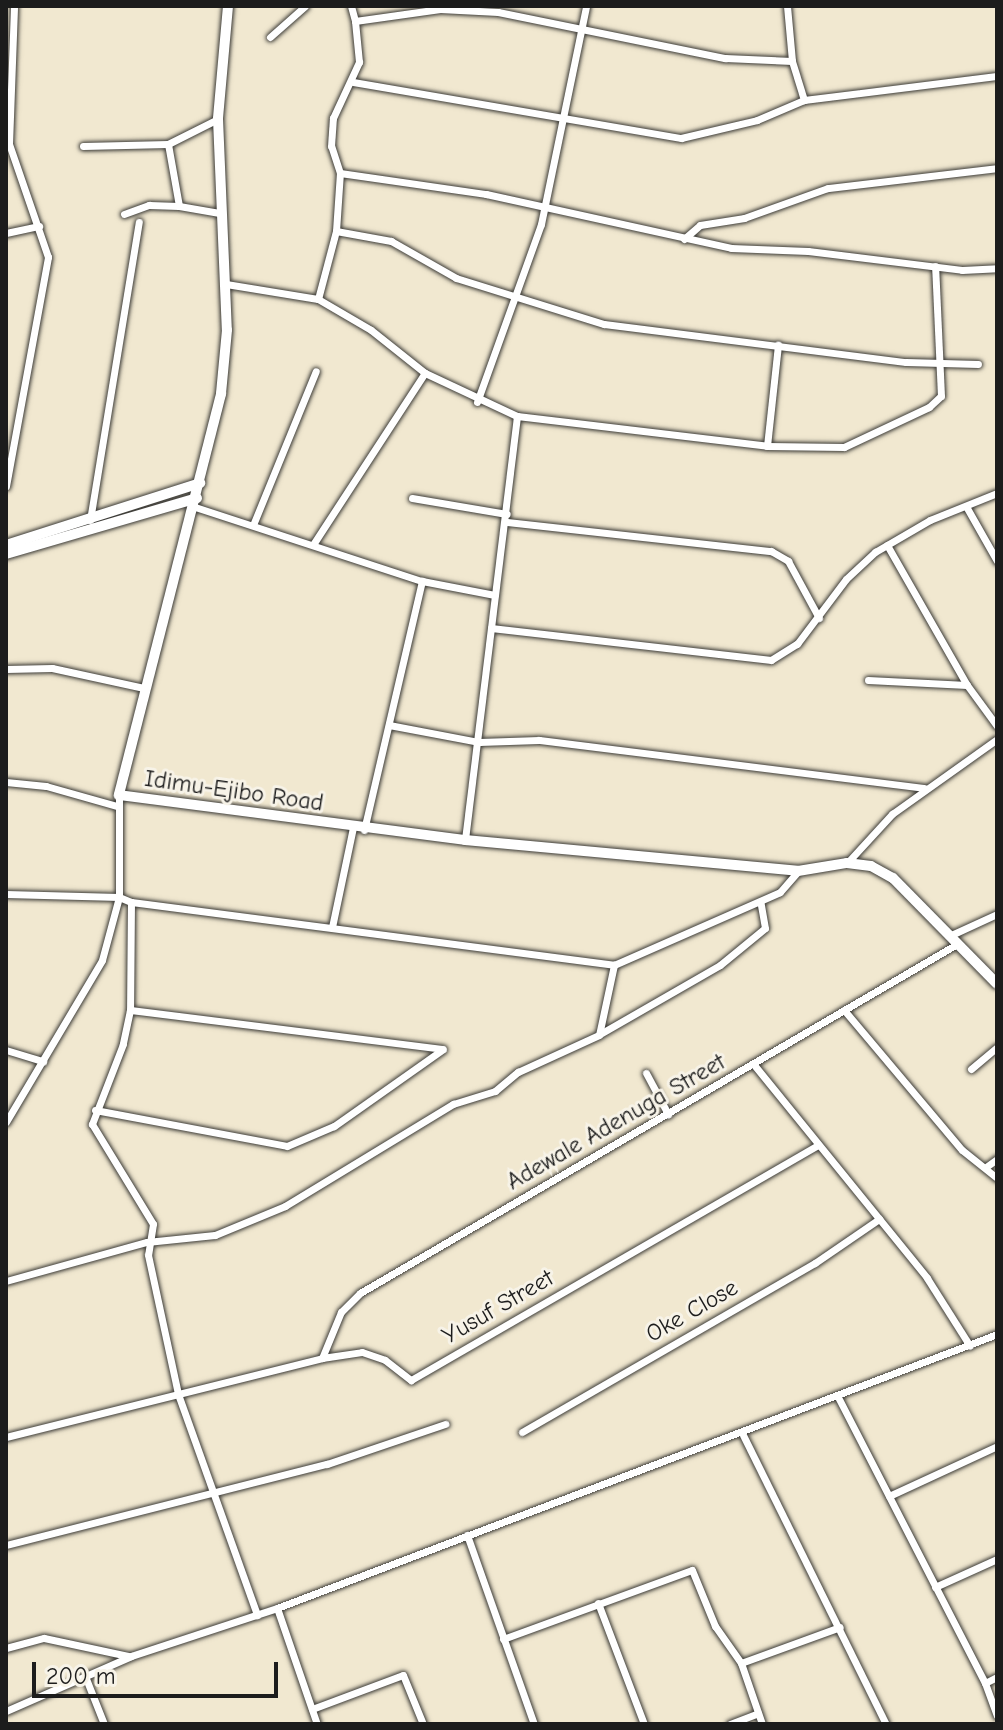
<!DOCTYPE html>
<html>
<head>
<meta charset="utf-8">
<style>
	body { margin:0 }
	#map { position:relative; width:1003px; height:1730px; overflow:hidden; background:#f1e8d0; font-family:"Comic Neue",sans-serif }
	div>[style] { position:absolute }
	[style*='--x'] { left:calc(var(--x)*1px); top:calc(var(--y)*1px); width:calc(var(--w)*1px); rotate:calc(var(--a)*1deg) }
	.roads { filter:drop-shadow(0 0 2px #3c3b37) drop-shadow(0 0 2px #3c3b37) }
	.street>* { height:7px; margin:-3.5px; padding:0 3.5px; transform-origin:3.5px; border-radius:3.5px; background:#fff }
	.secondary>* { height:10px; margin:-5px; padding:0 5px; transform-origin:5px; border-radius:5px; background:#fff }
	span { translate:-50% -50%; white-space:nowrap; text-align:center; line-height:1.15; -webkit-text-stroke:6px #f7f3e8; paint-order:stroke }
	.street-label { font-size:24px; color:#1c1c1c }
	.frame { position:absolute; inset:0; border:8px solid #1c1c1c; pointer-events:none }
	.scale { position:absolute; left:32px; top:1662px; width:246px; height:36px; box-sizing:border-box; border:4px solid #1c1c1c; border-top:0; padding-left:10px; font-size:24px; line-height:28px; white-space:nowrap; color:#1c1c1c; -webkit-text-stroke:6px #f7f3e8; paint-order:stroke }
</style>
</head>
<body>
<div id="map">
	<div class="roads">
		<div class="street">
			<div style="--x:351;--y:6;--w:16;--a:75"></div>
			<div style="--x:355;--y:21;--w:86;--a:-8"></div>
			<div style="--x:440;--y:9;--w:58;--a:3"></div>
			<div style="--x:498;--y:12;--w:232;--a:11.5"></div>
			<div style="--x:725;--y:58;--w:67;--a:2.6"></div>
			<div style="--x:787;--y:6;--w:55;--a:84.8"></div>
			<div style="--x:792;--y:61;--w:41;--a:72.9"></div>
			<div style="--x:270;--y:37;--w:47;--a:-41.5"></div>
			<div style="--x:353;--y:82;--w:333;--a:9.7"></div>
			<div style="--x:681;--y:138;--w:78;--a:-13.3"></div>
			<div style="--x:757;--y:120;--w:51;--a:-23.1"></div>
			<div style="--x:804;--y:100;--w:194;--a:-7.1"></div>
			<div style="--x:168;--y:144;--w:63;--a:79.9"></div>
			<div style="--x:179;--y:206;--w:41;--a:9.9"></div>
			<div style="--x:83;--y:146;--w:85;--a:-1.3"></div>
			<div style="--x:168;--y:144;--w:56;--a:-26.6"></div>
			<div style="--x:340;--y:173;--w:148;--a:8.2"></div>
			<div style="--x:486;--y:194;--w:251;--a:12.4"></div>
			<div style="--x:731;--y:248;--w:77;--a:2.2"></div>
			<div style="--x:808;--y:251;--w:155;--a:7"></div>
			<div style="--x:962;--y:270;--w:35;--a:-3"></div>
			<div style="--x:124;--y:214;--w:27;--a:-20"></div>
			<div style="--x:149;--y:205;--w:30;--a:2"></div>
			<div style="--x:336;--y:231;--w:58;--a:-86.1"></div>
			<div style="--x:340;--y:173;--w:28;--a:-108"></div>
			<div style="--x:331;--y:146;--w:28;--a:-86"></div>
			<div style="--x:333;--y:118;--w:62;--a:-65.1"></div>
			<div style="--x:359;--y:62;--w:41;--a:-95.6"></div>
			<div style="--x:6;--y:233;--w:34;--a:-12"></div>
			<div style="--x:684;--y:239;--w:21;--a:-41"></div>
			<div style="--x:700;--y:225;--w:45;--a:-9"></div>
			<div style="--x:744;--y:218;--w:89;--a:-19.7"></div>
			<div style="--x:828;--y:188;--w:170;--a:-6.7"></div>
			<div style="--x:226;--y:284;--w:93;--a:9.3"></div>
			<div style="--x:318;--y:299;--w:61;--a:30.3"></div>
			<div style="--x:371;--y:330;--w:69;--a:38.5"></div>
			<div style="--x:425;--y:373;--w:102;--a:25.1"></div>
			<div style="--x:517;--y:416;--w:427;--a:97"></div>
			<div style="--x:318;--y:299;--w:70;--a:-75.2"></div>
			<div style="--x:336;--y:231;--w:56;--a:10.3"></div>
			<div style="--x:391;--y:241;--w:75;--a:29.6"></div>
			<div style="--x:456;--y:278;--w:155;--a:17.3"></div>
			<div style="--x:604;--y:324;--w:304;--a:7.2"></div>
			<div style="--x:906;--y:362;--w:72;--a:1.6"></div>
			<div style="--x:477;--y:402;--w:189;--a:-70.2"></div>
			<div style="--x:541;--y:224;--w:223;--a:-78.3"></div>
			<div style="--x:517;--y:416;--w:252;--a:6.8"></div>
			<div style="--x:767;--y:446;--w:77;--a:0.7"></div>
			<div style="--x:844;--y:447;--w:94;--a:-25.2"></div>
			<div style="--x:929;--y:407;--w:16;--a:-43"></div>
			<div style="--x:941;--y:396;--w:130;--a:-92.6"></div>
			<div style="--x:767;--y:446;--w:102;--a:-83.8"></div>
			<div style="--x:6;--y:486;--w:233;--a:-79.6"></div>
			<div style="--x:48;--y:257;--w:120;--a:-109"></div>
			<div style="--x:9;--y:144;--w:138;--a:-87.9"></div>
			<div style="--x:412;--y:498;--w:96;--a:9.6"></div>
			<div style="--x:195;--y:507;--w:239;--a:18.1"></div>
			<div style="--x:422;--y:581;--w:74;--a:10.9"></div>
			<div style="--x:967;--y:508;--w:61;--a:60.5"></div>
			<div style="--x:90;--y:520;--w:302;--a:-80.7"></div>
			<div style="--x:507;--y:522;--w:266;--a:6.3"></div>
			<div style="--x:771;--y:551;--w:20;--a:30"></div>
			<div style="--x:788;--y:561;--w:65;--a:61.5"></div>
			<div style="--x:253;--y:525;--w:166;--a:-67.8"></div>
			<div style="--x:314;--y:543;--w:203;--a:-56.9"></div>
			<div style="--x:887;--y:545;--w:161;--a:60.3"></div>
			<div style="--x:967;--y:685;--w:51;--a:53.8"></div>
			<div style="--x:491;--y:628;--w:282;--a:6.5"></div>
			<div style="--x:771;--y:660;--w:31;--a:-32"></div>
			<div style="--x:797;--y:644;--w:81;--a:-53"></div>
			<div style="--x:846;--y:579;--w:40;--a:-43"></div>
			<div style="--x:875;--y:552;--w:64;--a:-30.2"></div>
			<div style="--x:930;--y:520;--w:72;--a:-21.9"></div>
			<div style="--x:6;--y:669;--w:46;--a:-1.2"></div>
			<div style="--x:52;--y:668;--w:94;--a:12.3"></div>
			<div style="--x:868;--y:680;--w:99;--a:2.9"></div>
			<div style="--x:389;--y:725;--w:92;--a:10.7"></div>
			<div style="--x:479;--y:742;--w:60;--a:-1.9"></div>
			<div style="--x:539;--y:740;--w:388;--a:7.1"></div>
			<div style="--x:6;--y:782;--w:40;--a:5.7"></div>
			<div style="--x:46;--y:786;--w:74;--a:15.7"></div>
			<div style="--x:364;--y:830;--w:256;--a:-76.9"></div>
			<div style="--x:847;--y:863;--w:67;--a:-47.4"></div>
			<div style="--x:892;--y:814;--w:129;--a:-35.5"></div>
			<div style="--x:6;--y:894;--w:113;--a:1.5"></div>
			<div style="--x:119;--y:897;--w:13;--a:23"></div>
			<div style="--x:131;--y:902;--w:108;--a:90.5"></div>
			<div style="--x:130;--y:1010;--w:35;--a:102"></div>
			<div style="--x:123;--y:1044;--w:86;--a:111.2"></div>
			<div style="--x:92;--y:1124;--w:117;--a:58.6"></div>
			<div style="--x:153;--y:1224;--w:31;--a:99"></div>
			<div style="--x:148;--y:1255;--w:142;--a:77.8"></div>
			<div style="--x:178;--y:1394;--w:235;--a:70.3"></div>
			<div style="--x:131;--y:902;--w:487;--a:7.4"></div>
			<div style="--x:332;--y:927;--w:102;--a:-78.1"></div>
			<div style="--x:949;--y:936;--w:53;--a:-24.6"></div>
			<div style="--x:130;--y:1010;--w:315;--a:7.1"></div>
			<div style="--x:844;--y:1010;--w:183;--a:49.9"></div>
			<div style="--x:962;--y:1150;--w:45;--a:38.7"></div>
			<div style="--x:600;--y:1034;--w:138;--a:-29.9"></div>
			<div style="--x:720;--y:965;--w:58;--a:-39.4"></div>
			<div style="--x:765;--y:928;--w:27;--a:-100"></div>
			<div style="--x:6;--y:1050;--w:39;--a:17"></div>
			<div style="--x:755;--y:1066;--w:273;--a:50.9"></div>
			<div style="--x:927;--y:1278;--w:80;--a:57.7"></div>
			<div style="--x:971;--y:1069;--w:34;--a:-40"></div>
			<div style="--x:646;--y:1073;--w:47;--a:61.8"></div>
			<div style="--x:95;--y:1110;--w:195;--a:10.6"></div>
			<div style="--x:287;--y:1146;--w:51;--a:-23.1"></div>
			<div style="--x:334;--y:1126;--w:133;--a:-35.2"></div>
			<div style="--x:6;--y:1122;--w:188;--a:-59.3"></div>
			<div style="--x:102;--y:960;--w:65;--a:-74.9"></div>
			<div style="--x:119;--y:897;--w:102;--a:-90"></div>
			<div style="--x:986;--y:1167;--w:14;--a:-36"></div>
			<div style="--x:6;--y:1281;--w:146;--a:-15.5"></div>
			<div style="--x:147;--y:1242;--w:68;--a:-5.9"></div>
			<div style="--x:215;--y:1235;--w:76;--a:-22.5"></div>
			<div style="--x:285;--y:1206;--w:197;--a:-31.3"></div>
			<div style="--x:453;--y:1104;--w:44;--a:-17.2"></div>
			<div style="--x:495;--y:1091;--w:30;--a:-40"></div>
			<div style="--x:518;--y:1072;--w:89;--a:-24.6"></div>
			<div style="--x:599;--y:1035;--w:72;--a:-77.9"></div>
			<div style="--x:614;--y:965;--w:181;--a:-23.7"></div>
			<div style="--x:780;--y:892;--w:28;--a:-49"></div>
			<div style="--x:322;--y:1358;--w:50;--a:-67.6"></div>
			<div style="--x:341;--y:1312;--w:27;--a:-45"></div>
			<div style="--x:360;--y:1293;--w:692;--a:-30.31"></div>
			<div style="--x:838;--y:1397;--w:322;--a:62.8"></div>
			<div style="--x:985;--y:1683;--w:35;--a:70"></div>
			<div style="--x:522;--y:1432;--w:338;--a:-30"></div>
			<div style="--x:815;--y:1263;--w:78;--a:-34.5"></div>
			<div style="--x:743;--y:1435;--w:322;--a:63.7"></div>
			<div style="--x:6;--y:1437;--w:326;--a:-14"></div>
			<div style="--x:322;--y:1358;--w:40;--a:-8.5"></div>
			<div style="--x:362;--y:1352;--w:24;--a:19"></div>
			<div style="--x:385;--y:1360;--w:33;--a:38"></div>
			<div style="--x:411;--y:1380;--w:470;--a:-30"></div>
			<div style="--x:889;--y:1496;--w:119;--a:-24.8"></div>
			<div style="--x:467;--y:1535;--w:201;--a:70.5"></div>
			<div style="--x:6;--y:1545;--w:331;--a:-14.2"></div>
			<div style="--x:327;--y:1464;--w:125;--a:-18.7"></div>
			<div style="--x:935;--y:1587;--w:68;--a:-24.3"></div>
			<div style="--x:598;--y:1603;--w:129;--a:69.2"></div>
			<div style="--x:277;--y:1608;--w:123;--a:71"></div>
			<div style="--x:503;--y:1639;--w:201;--a:-20.1"></div>
			<div style="--x:692;--y:1570;--w:61;--a:67.7"></div>
			<div style="--x:715;--y:1626;--w:45;--a:54.9"></div>
			<div style="--x:741;--y:1663;--w:65;--a:71"></div>
			<div style="--x:6;--y:1648;--w:39;--a:-15"></div>
			<div style="--x:44;--y:1638;--w:86;--a:12.1"></div>
			<div style="--x:741;--y:1663;--w:105;--a:-20"></div>
			<div style="--x:85;--y:1676;--w:52;--a:68.4"></div>
			<div style="--x:985;--y:1683;--w:13;--a:-27"></div>
			<div style="--x:312;--y:1709;--w:97;--a:-20.5"></div>
			<div style="--x:403;--y:1675;--w:53;--a:67.8"></div>
			<div style="--x:6;--y:1711;--w:137;--a:-23.7"></div>
			<div style="--x:131;--y:1656;--w:154;--a:-18.2"></div>
			<div style="--x:277;--y:1608;--w:770;--a:-20.83"></div>
			<div style="--x:730;--y:1724;--w:30;--a:-21"></div>
		</div>
		<div class="secondary">
			<div style="--x:228;--y:6;--w:113;--a:95.1"></div>
			<div style="--x:218;--y:119;--w:211;--a:87.6"></div>
			<div style="--x:227;--y:330;--w:64;--a:95.4"></div>
			<div style="--x:221;--y:394;--w:414;--a:104.3"></div>
			<div style="--x:119;--y:795;--w:349;--a:7.4"></div>
			<div style="--x:465;--y:840;--w:334;--a:5.3"></div>
			<div style="--x:798;--y:871;--w:50;--a:-9.3"></div>
			<div style="--x:847;--y:863;--w:24;--a:7"></div>
			<div style="--x:871;--y:866;--w:25;--a:29"></div>
			<div style="--x:893;--y:878;--w:148;--a:45.5"></div>
			<div style="--x:6;--y:545;--w:204;--a:-17.7"></div>
			<div style="--x:6;--y:554;--w:199;--a:-16.3"></div>
		</div>
	</div>
	<div class="street-label">
		<span style="left:234px;top:791px;rotate:8deg">Idimu-Ejibo Road</span>
		<span style="left:616px;top:1122px;rotate:-30deg">Adewale Adenuga Street</span>
		<span style="left:498px;top:1307px;rotate:-30deg">Yusuf Street</span>
		<span style="left:692px;top:1311px;rotate:-30deg">Oke Close</span>
	</div>
	<div class="frame"></div>
	<div class="scale">200 m</div>
</div>
</body>
</html>
